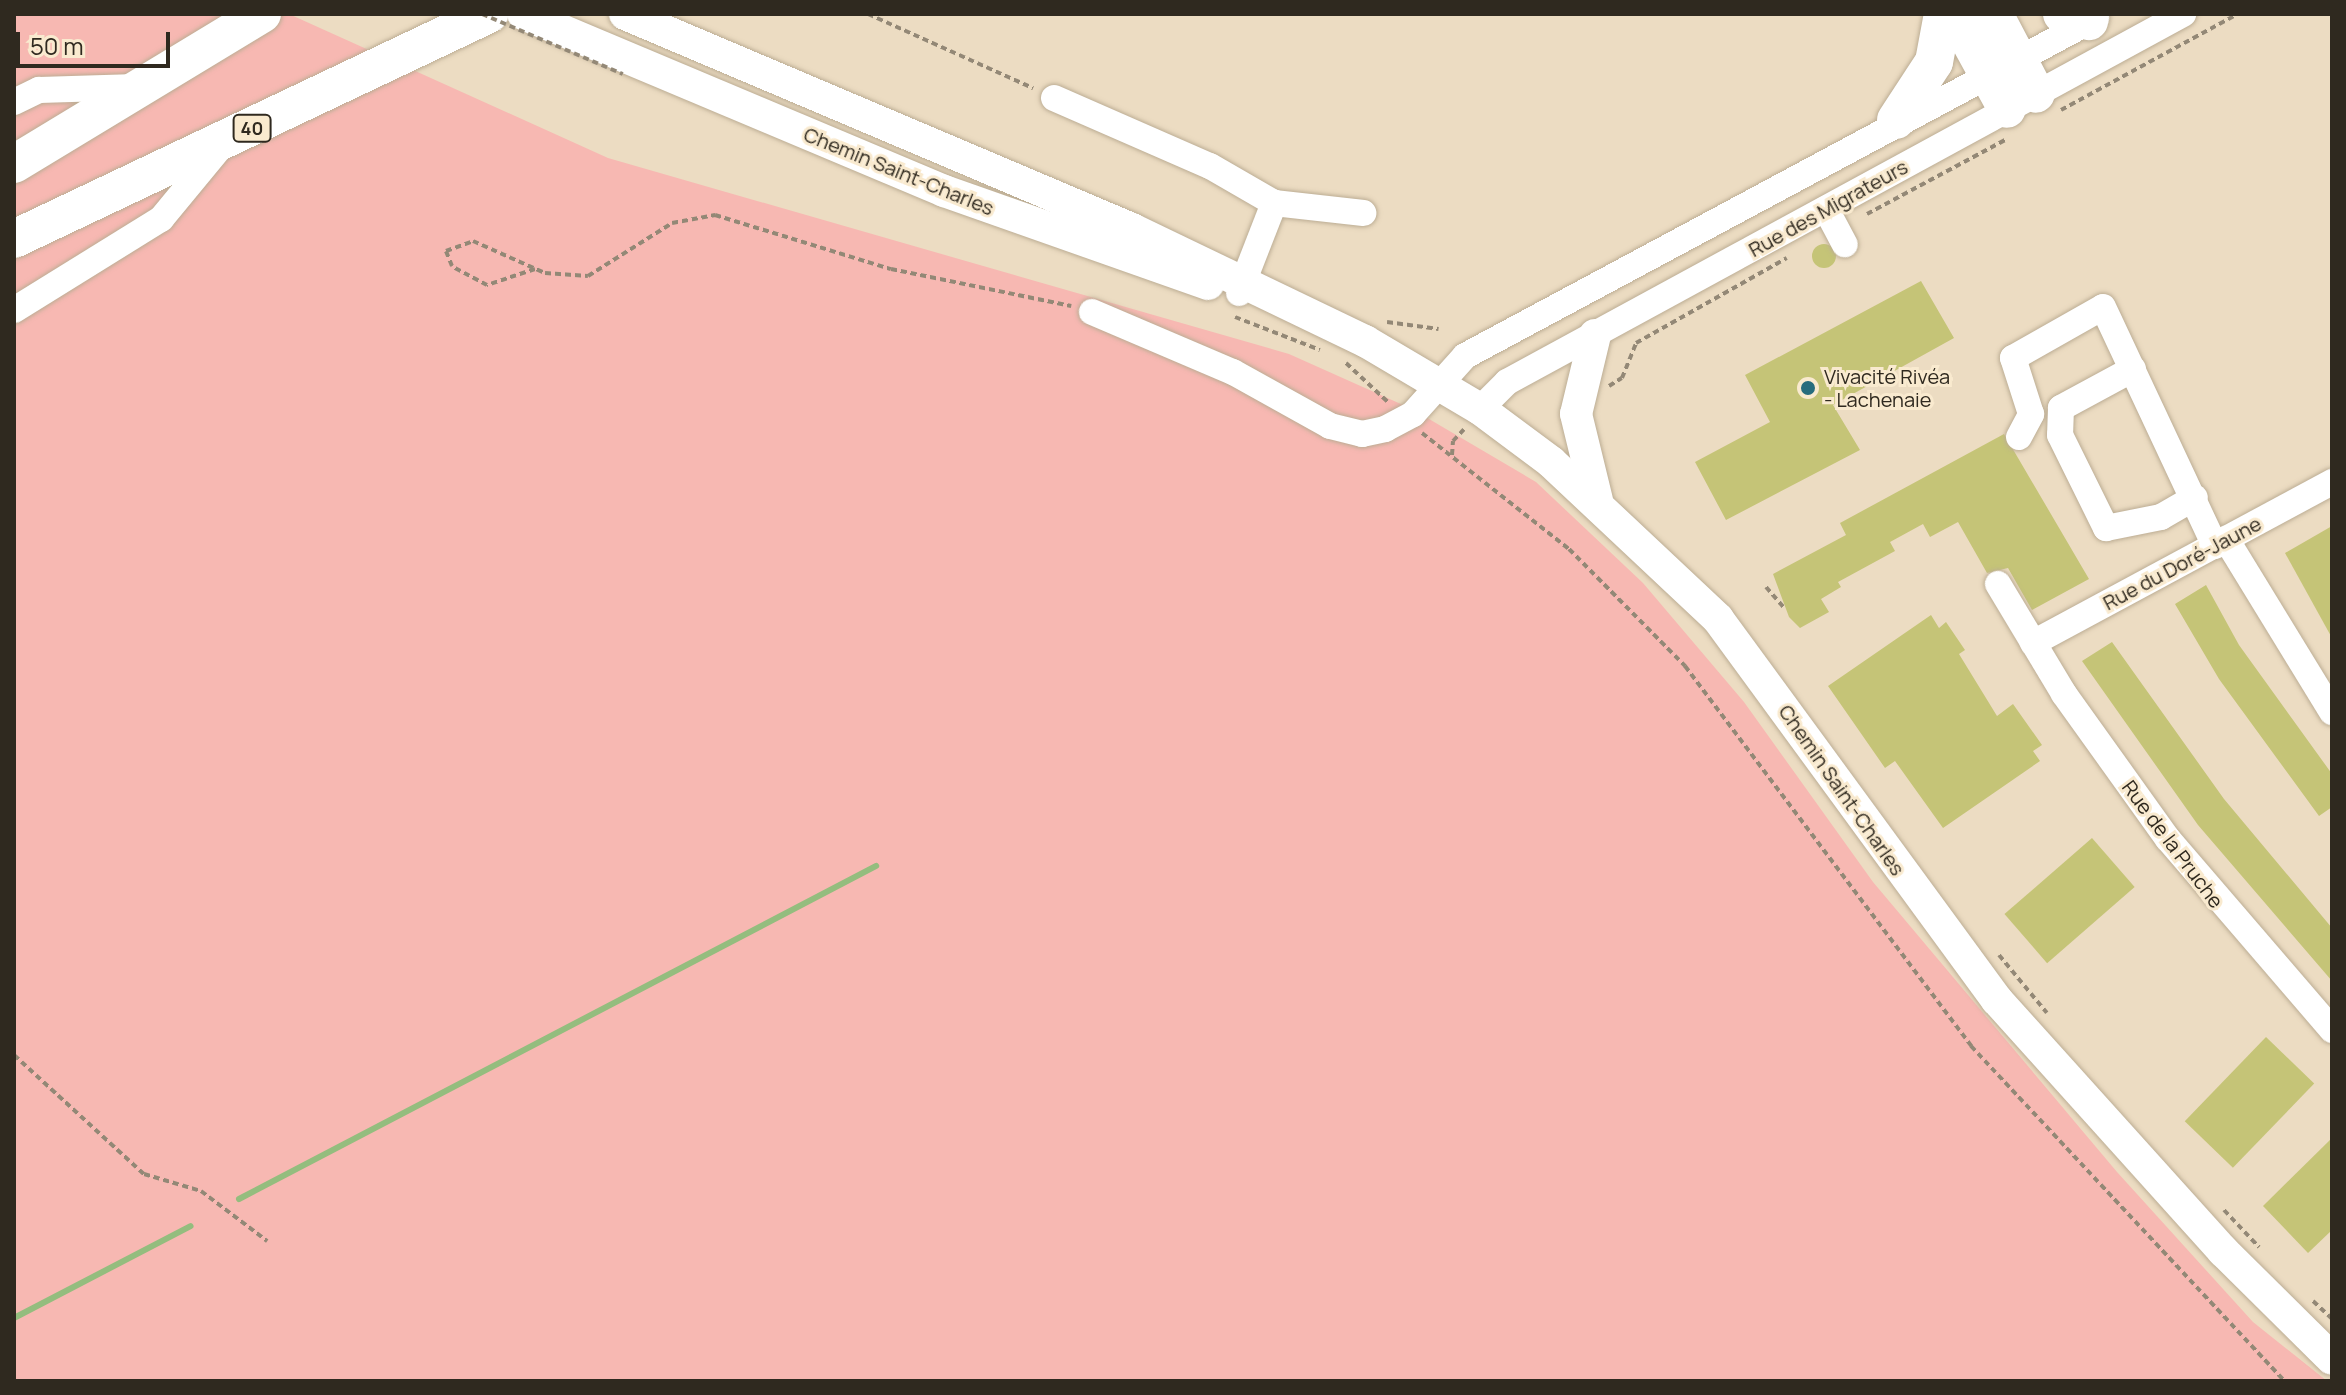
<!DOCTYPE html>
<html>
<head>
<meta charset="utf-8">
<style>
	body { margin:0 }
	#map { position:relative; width:2346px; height:1395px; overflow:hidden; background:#ecdcc2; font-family:Manrope,sans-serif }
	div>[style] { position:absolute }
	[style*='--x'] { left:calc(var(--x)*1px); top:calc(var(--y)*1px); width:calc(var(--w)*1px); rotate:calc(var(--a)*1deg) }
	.green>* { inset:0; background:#f7b8b2 }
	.stream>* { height:6px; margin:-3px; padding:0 3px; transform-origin:3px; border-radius:3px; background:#94bd7e }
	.building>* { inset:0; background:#c5c477; transform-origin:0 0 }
	.round { border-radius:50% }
	.path>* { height:4px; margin-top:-2px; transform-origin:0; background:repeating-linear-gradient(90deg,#938876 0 6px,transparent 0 10px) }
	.roads { filter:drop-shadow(0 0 2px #bcad94) drop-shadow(0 0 2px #bcad94) }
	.minor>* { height:26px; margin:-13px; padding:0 13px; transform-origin:13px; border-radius:13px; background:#fff }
	.major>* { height:32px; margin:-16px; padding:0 16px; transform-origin:16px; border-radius:16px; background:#fff }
	.highway>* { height:38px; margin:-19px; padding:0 19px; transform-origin:19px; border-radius:19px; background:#fff }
	.path-bridge>* { height:4px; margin-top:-2px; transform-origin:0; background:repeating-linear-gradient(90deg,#938876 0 6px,transparent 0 10px) }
	.dots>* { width:22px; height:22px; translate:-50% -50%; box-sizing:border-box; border:4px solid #f9eacf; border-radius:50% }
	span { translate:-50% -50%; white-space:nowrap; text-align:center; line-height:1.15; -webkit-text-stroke:6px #f9eacf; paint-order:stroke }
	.shield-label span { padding:2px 6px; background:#f9eacf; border:2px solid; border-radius:6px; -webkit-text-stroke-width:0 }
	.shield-label { font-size:18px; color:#2f291f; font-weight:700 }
	.street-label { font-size:20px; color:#2f291f }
	.poi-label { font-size:20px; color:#2f291f }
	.left { translate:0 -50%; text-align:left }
	.frame { position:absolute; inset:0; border:16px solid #2f291f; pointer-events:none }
	.scale { position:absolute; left:16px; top:32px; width:154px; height:36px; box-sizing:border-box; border:4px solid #2f291f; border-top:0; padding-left:10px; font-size:24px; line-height:28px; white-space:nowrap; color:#2f291f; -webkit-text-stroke:6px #f9eacf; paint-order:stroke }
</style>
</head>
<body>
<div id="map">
	<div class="green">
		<div style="clip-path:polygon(14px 14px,289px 14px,608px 158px,1289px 354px,1412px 409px,1536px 482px,1643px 583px,1744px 702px,1873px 882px,2117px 1172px,2253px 1322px,2327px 1381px,14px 1381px)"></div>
	</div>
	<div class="stream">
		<div style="--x:239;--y:1199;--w:719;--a:-27.6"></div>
		<div style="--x:14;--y:1318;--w:199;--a:-27.5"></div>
	</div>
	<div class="building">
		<div class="round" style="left:1812px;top:244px;width:24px;height:24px"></div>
		<div style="clip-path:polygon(1921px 281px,1954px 338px,1833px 405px,1860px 450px,1726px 520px,1695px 462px,1770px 422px,1745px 375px)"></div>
		<div style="clip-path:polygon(2004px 434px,2089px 579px,2032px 610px,2008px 568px,1987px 573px,1958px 522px,1930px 537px,1923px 524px,1890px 542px,1895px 551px,1838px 582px,1841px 587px,1821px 599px,1829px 612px,1800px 628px,1789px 617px,1773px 574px,1846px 535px,1840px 523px)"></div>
		<div style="clip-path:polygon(2332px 526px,2332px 638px,2285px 553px)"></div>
		<div style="clip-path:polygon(2206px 585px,2239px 645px,2332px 774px,2332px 807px,2319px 816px,2219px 679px,2175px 604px)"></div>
		<div style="clip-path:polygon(1931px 615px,1939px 628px,1946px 622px,1965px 650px,1959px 654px,1997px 716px,2013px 704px,2042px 745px,2033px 751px,2040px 761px,1943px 828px,1895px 761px,1885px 768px,1828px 686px)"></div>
		<div style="clip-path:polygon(2112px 642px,2224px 799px,2332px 928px,2332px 981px,2198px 825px,2082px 661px)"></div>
		<div style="left:2092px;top:838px;width:65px;height:116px;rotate:49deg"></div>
		<div style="left:2266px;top:1037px;width:67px;height:117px;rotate:44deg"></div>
		<div style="clip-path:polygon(2332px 1138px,2332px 1230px,2308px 1253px,2263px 1206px)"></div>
	</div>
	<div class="path">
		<div style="--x:868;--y:14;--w:181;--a:24.2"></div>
		<div style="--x:2061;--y:110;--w:201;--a:-28.5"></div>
		<div style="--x:1867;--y:214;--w:159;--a:-28.2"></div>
		<div style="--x:535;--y:269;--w:51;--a:161.6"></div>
		<div style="--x:487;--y:285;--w:40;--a:-152"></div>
		<div style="--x:452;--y:266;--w:16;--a:-112"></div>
		<div style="--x:446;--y:251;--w:29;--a:-20"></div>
		<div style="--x:473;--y:241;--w:79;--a:24"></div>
		<div style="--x:545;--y:273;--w:43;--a:4"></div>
		<div style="--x:588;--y:276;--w:99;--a:-32.2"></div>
		<div style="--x:672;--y:223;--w:44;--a:-10.5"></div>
		<div style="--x:715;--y:215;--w:184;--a:17.1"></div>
		<div style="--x:891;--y:269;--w:184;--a:11.6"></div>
		<div style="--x:1235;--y:317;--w:91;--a:21.2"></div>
		<div style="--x:1387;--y:322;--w:52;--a:7.7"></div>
		<div style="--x:1346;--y:363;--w:59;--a:42.9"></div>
		<div style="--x:1609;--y:386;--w:15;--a:-32"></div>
		<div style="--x:1622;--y:378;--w:38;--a:-68"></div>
		<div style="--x:1636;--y:343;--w:173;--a:-29.4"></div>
		<div style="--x:1422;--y:433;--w:187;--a:38.3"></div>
		<div style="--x:1569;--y:549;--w:165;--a:45.2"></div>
		<div style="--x:1685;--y:666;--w:476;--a:53"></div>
		<div style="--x:1971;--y:1046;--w:458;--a:46.9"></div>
		<div style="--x:1452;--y:455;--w:14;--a:-86"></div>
		<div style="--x:1453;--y:441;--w:16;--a:-47"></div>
		<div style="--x:1766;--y:587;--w:28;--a:49"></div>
		<div style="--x:1999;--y:955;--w:75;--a:50.4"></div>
		<div style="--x:14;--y:1055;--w:176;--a:42.5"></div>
		<div style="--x:144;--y:1174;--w:59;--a:16.6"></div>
		<div style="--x:201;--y:1191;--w:83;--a:37.1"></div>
		<div style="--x:2224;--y:1210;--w:51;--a:46.6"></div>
		<div style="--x:2313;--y:1301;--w:26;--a:43"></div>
	</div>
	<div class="roads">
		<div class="minor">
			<div style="--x:1054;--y:98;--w:170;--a:23.6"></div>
			<div style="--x:1210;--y:166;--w:74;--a:30"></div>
			<div style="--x:1274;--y:203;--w:90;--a:6.4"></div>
			<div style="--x:14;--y:102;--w:28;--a:-26"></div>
			<div style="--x:39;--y:90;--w:98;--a:-1.8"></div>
			<div style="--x:1826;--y:209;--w:40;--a:62"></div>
			<div style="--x:1239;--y:293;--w:97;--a:-68.7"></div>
			<div style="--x:14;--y:310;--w:173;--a:-31.8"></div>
			<div style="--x:161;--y:219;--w:96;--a:-50.5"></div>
			<div style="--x:1092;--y:312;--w:153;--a:23.1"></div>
			<div style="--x:1233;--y:372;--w:111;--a:29.1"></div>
			<div style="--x:1330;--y:426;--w:33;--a:14"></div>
			<div style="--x:1362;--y:434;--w:24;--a:-12"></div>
			<div style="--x:1385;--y:429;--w:32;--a:-28"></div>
			<div style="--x:1413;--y:414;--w:78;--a:-48.1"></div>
			<div style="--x:1465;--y:356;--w:716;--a:-28.18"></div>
			<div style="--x:2133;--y:369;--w:82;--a:151.6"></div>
			<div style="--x:2061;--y:408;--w:27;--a:92"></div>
			<div style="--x:2060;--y:435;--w:104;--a:63.7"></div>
			<div style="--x:2106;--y:528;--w:56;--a:-11.3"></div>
			<div style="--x:2161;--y:517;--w:39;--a:-30"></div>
			<div style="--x:1480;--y:409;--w:38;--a:-45"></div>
			<div style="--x:1507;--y:382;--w:770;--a:-28.56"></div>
			<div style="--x:2019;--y:437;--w:26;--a:-62"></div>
			<div style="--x:2031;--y:414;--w:59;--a:-107.8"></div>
			<div style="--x:2013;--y:358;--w:103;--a:-29.5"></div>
			<div style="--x:2103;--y:307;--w:264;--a:64.9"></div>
			<div style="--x:2226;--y:539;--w:203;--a:58.5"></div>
			<div style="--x:1998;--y:584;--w:128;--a:59"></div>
			<div style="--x:2064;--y:694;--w:178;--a:54.4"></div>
			<div style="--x:2168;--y:839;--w:252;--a:49.3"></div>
			<div style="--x:2033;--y:643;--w:340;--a:-28.3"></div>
		</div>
		<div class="major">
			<div style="--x:523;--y:14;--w:457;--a:22.8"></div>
			<div style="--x:944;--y:191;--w:280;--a:19.4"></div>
			<div style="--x:625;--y:14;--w:551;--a:22.98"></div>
			<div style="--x:1132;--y:229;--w:259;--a:25.7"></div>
			<div style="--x:1365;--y:341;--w:134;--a:30.6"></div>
			<div style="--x:1480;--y:409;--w:89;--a:36.7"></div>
			<div style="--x:1551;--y:462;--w:229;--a:43.2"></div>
			<div style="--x:1718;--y:619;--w:472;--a:53.8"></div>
			<div style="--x:1997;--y:1000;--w:338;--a:48"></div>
			<div style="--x:2223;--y:1251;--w:153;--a:44.7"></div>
			<div style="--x:1595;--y:335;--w:81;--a:103.5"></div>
			<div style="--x:1576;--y:414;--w:89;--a:76.3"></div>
		</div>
		<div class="highway">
			<div style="--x:1955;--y:14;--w:108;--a:61.3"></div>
			<div style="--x:1994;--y:14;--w:90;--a:62.3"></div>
			<div style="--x:2062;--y:14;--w:28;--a:15"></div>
			<div style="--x:1896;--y:120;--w:69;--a:-56.8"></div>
			<div style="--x:1934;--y:62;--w:49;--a:-79.4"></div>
			<div style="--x:14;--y:164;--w:290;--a:-31.2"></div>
			<div style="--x:14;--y:239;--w:526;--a:-25.35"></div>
		</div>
	</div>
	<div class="path-bridge">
		<div style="--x:482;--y:14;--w:153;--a:23.1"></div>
	</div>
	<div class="dots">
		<div style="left:1808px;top:388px;background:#286c7d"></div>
	</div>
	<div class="shield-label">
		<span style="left:252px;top:128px">40</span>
	</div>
	<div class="street-label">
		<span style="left:899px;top:171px;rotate:22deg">Chemin Saint-Charles</span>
		<span style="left:1828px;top:208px;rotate:-29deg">Rue des Migrateurs</span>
		<span style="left:2182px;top:563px;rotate:-28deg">Rue du Doré-Jaune</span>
		<span style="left:1842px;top:790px;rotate:55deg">Chemin Saint-Charles</span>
		<span style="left:2173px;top:844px;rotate:53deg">Rue de la Pruche</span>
	</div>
	<div class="poi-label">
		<span class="left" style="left:1824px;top:388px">Vivacité Rivéa<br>- Lachenaie</span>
	</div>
	<div class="frame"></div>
	<div class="scale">50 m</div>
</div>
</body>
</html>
